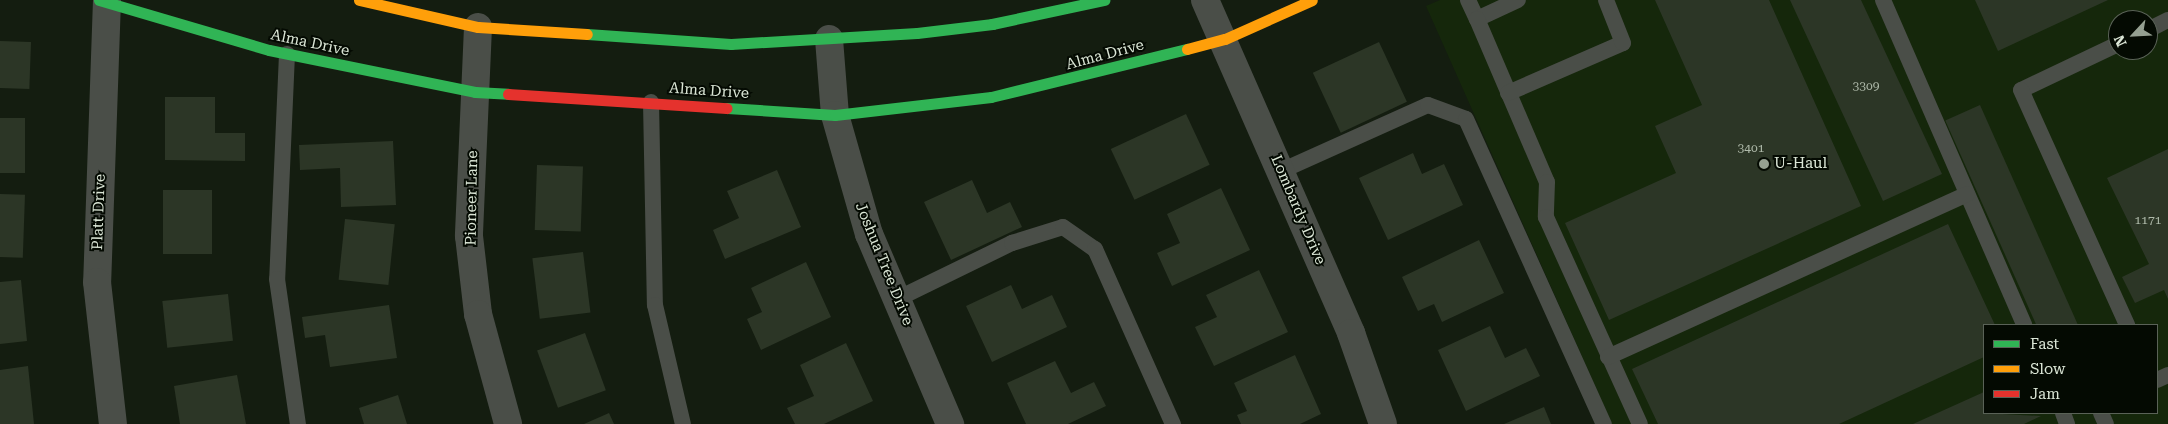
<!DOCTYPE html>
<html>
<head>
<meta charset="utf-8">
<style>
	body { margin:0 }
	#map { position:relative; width:2168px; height:424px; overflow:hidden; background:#141d10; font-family:"Roboto Serif",serif }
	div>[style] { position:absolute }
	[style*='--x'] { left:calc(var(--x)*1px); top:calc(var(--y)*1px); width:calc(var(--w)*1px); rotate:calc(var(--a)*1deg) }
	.built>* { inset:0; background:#15270b }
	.building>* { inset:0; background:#2c3626; transform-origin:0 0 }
	.lane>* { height:16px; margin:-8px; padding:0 8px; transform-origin:8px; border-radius:8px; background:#4a4e48 }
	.street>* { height:28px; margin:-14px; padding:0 14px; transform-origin:14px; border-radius:14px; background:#4a4e48 }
	.fast>* { height:11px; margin:-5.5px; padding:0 5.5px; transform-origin:5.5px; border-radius:5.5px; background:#30b455 }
	.slow>* { height:11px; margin:-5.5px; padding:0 5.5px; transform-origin:5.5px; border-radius:5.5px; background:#ff9f0a }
	.jam>* { height:11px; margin:-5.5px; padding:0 5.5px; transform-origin:5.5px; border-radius:5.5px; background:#e5322d }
	.dots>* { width:14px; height:14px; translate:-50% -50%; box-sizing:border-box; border:2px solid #040a02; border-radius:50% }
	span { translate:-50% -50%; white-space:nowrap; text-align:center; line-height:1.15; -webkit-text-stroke:4px #040a02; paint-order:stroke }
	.number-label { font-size:12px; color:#afbaaa }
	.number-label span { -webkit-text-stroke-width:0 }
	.street-label { font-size:15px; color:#dbe6d6 }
	.poi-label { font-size:15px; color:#dbe6d6 }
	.left { translate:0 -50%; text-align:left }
	.legend { position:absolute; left:1983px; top:324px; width:175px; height:90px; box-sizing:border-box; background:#040a02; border:1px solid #5a6257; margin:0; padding:6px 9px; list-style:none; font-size:15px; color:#dbe6d6 }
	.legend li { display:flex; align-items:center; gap:10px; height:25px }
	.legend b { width:25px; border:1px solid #5a6257 }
	.north { position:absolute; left:2108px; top:10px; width:50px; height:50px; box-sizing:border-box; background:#040a02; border:1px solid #5a6257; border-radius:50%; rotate:245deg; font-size:14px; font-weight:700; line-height:20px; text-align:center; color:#dbe6d6 }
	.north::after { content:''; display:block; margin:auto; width:18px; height:22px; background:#95a091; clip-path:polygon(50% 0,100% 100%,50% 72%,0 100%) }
</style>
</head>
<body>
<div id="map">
	<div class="built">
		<div style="clip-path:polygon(evenodd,1440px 0,2168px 0,2168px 424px,1612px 424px,1426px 6px,1440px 0,2118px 20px,2148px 20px,2148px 50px,2118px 50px,2118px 20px,1440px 0,1984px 325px,2157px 325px,2157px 413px,1984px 413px,1984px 325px)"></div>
	</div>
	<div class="building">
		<div style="clip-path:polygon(1655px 0,1769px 0,1861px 206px,1609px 320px,1565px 223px,1676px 173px,1655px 126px,1702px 105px)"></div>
		<div style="clip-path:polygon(1790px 0,1861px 0,1942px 174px,1883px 201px)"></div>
		<div style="clip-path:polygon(1975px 0,2108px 0,1998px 51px)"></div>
		<div style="left:0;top:41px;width:31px;height:47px;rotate:2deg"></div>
		<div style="left:1379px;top:42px;width:66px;height:73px;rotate:65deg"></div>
		<div style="clip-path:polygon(165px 97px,215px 97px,215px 133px,245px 133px,245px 161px,165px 160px)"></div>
		<div style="left:1980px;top:105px;width:242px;height:38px;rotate:66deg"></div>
		<div style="left:1186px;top:114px;width:56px;height:83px;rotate:65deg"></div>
		<div style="left:0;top:118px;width:25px;height:55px"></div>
		<div style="clip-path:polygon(393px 141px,396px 205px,341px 207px,340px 168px,300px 170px,299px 145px)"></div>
		<div style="clip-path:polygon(2168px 149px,2168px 299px,2164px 290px,2135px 303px,2122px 277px,2149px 264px,2107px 178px)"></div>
		<div style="clip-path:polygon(1413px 153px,1422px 174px,1444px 164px,1463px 205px,1388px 240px,1359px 178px)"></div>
		<div style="left:537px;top:165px;width:46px;height:65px;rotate:2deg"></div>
		<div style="clip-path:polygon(777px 170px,801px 227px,725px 259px,713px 230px,739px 218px,727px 191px)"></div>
		<div style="clip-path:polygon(972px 180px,987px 213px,1010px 202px,1022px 227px,951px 260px,924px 202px)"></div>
		<div style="clip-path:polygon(1221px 188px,1250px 250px,1172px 286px,1157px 253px,1180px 243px,1167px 214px)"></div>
		<div style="left:163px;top:190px;width:49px;height:64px"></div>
		<div style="left:0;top:194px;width:25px;height:63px;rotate:2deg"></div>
		<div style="left:345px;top:219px;width:50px;height:61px;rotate:6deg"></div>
		<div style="clip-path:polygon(1948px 224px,1995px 325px,1984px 325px,1984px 357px,1839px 424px,1658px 424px,1632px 369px)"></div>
		<div style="clip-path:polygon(1479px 240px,1504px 293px,1442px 322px,1434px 304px,1418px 311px,1402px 277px)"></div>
		<div style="left:583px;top:252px;width:61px;height:51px;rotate:83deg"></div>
		<div style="clip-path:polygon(806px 262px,831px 317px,761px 350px,747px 319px,762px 312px,751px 288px)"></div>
		<div style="clip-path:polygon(1259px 270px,1288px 332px,1214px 366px,1195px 327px,1217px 317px,1206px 295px)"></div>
		<div style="clip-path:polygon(21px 280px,27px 341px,0 344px,0 282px)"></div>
		<div style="clip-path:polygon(1011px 285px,1022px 309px,1052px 295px,1067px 327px,992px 362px,966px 306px)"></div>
		<div style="left:228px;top:294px;width:47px;height:66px;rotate:84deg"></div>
		<div style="clip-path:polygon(389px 305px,397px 358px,330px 367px,325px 335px,305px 338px,302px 317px)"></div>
		<div style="clip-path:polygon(1490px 326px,1505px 358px,1526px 348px,1540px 376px,1466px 411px,1438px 350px)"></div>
		<div style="left:585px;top:333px;width:61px;height:51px;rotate:70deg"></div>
		<div style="clip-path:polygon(846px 343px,873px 401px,824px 424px,795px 424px,787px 408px,814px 396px,800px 365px)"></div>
		<div style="clip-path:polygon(1295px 355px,1321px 414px,1300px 424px,1241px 424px,1237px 415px,1247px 411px,1234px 383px)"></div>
		<div style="clip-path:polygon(1055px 361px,1071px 393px,1094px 382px,1106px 406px,1068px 424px,1026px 424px,1007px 383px)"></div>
		<div style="clip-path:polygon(28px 366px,34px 424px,0 424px,0 370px)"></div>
		<div style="clip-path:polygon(237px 375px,246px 424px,180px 424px,174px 386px)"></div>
		<div style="clip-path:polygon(1984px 392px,1984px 413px,2041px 416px,2024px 424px,1913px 424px)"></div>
		<div style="clip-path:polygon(398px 395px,407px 424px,364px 424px,359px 408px)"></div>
		<div style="clip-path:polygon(1544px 407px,1551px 424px,1504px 424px)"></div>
		<div style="clip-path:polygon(609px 413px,614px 424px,584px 424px)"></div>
	</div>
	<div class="lane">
		<div style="--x:1468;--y:0;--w:21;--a:65"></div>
		<div style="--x:1477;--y:19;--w:45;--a:-24.9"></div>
		<div style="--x:1883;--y:0;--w:354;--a:66.5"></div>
		<div style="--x:1477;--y:19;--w:177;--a:66.8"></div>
		<div style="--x:1547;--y:182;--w:35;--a:92"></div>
		<div style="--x:1546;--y:217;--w:227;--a:65.6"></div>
		<div style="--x:2148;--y:30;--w:22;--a:-27"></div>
		<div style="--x:2118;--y:44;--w:107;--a:154.6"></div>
		<div style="--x:2021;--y:90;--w:258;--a:65.7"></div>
		<div style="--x:287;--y:54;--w:225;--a:92.5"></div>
		<div style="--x:277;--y:279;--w:147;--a:81.8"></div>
		<div style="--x:1508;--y:93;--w:125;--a:-23.5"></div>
		<div style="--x:1623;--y:43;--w:46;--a:-111.6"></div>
		<div style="--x:651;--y:102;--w:203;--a:88.9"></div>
		<div style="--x:655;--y:305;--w:122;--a:76.8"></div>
		<div style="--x:1281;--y:171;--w:161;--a:-24.2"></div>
		<div style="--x:1428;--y:105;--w:40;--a:20.2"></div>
		<div style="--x:1466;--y:119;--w:335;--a:65.7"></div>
		<div style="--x:897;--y:299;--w:128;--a:-26"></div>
		<div style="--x:1012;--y:243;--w:53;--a:-17.4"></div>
		<div style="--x:1063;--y:227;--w:39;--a:35"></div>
		<div style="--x:1095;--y:249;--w:192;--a:66"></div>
		<div style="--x:1608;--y:357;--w:394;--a:-24.4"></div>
		<div style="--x:2157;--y:380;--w:12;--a:-24"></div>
		<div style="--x:2063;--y:413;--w:12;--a:70"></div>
		<div style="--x:2101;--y:413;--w:12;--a:66"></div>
	</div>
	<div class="street">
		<div style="--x:107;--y:0;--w:282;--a:92"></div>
		<div style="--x:97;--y:282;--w:143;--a:83.6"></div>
		<div style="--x:1205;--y:0;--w:364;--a:66.3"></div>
		<div style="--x:1351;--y:333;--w:96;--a:70.6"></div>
		<div style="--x:478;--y:27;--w:209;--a:92.5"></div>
		<div style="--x:469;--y:236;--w:79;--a:83.4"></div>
		<div style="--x:478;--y:314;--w:114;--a:74.7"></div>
		<div style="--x:829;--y:39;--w:76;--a:85.5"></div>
		<div style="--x:835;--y:115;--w:124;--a:74.1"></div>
		<div style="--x:869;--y:234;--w:207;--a:66.9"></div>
	</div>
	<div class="fast">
		<div style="--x:99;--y:0;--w:177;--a:16.4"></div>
		<div style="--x:269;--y:50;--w:210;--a:11.5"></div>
		<div style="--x:475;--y:92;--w:33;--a:3"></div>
		<div style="--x:587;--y:34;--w:144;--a:4"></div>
		<div style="--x:731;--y:44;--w:186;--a:-3.4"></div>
		<div style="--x:917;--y:33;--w:76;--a:-6.8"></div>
		<div style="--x:992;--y:24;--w:115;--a:-12.1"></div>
		<div style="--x:727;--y:108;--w:108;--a:3.7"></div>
		<div style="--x:835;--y:115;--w:157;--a:-6.6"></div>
		<div style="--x:991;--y:97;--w:202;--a:-13.8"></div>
	</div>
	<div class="slow">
		<div style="--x:359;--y:0;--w:122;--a:12.8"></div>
		<div style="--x:478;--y:27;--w:109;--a:3.7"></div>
		<div style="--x:1187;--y:49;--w:39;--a:-15"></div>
		<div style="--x:1225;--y:39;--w:95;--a:-24.1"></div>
	</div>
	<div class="jam">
		<div style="--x:508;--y:94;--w:219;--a:3.7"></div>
	</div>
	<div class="dots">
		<div style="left:1764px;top:164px;background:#95a091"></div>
	</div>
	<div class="number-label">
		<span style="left:1866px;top:87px">3309</span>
		<span style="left:1751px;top:149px">3401</span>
		<span style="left:2148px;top:221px">1171</span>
	</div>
	<div class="street-label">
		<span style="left:310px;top:43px;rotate:12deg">Alma Drive</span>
		<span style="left:1105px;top:55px;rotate:-15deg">Alma Drive</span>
		<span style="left:709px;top:91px;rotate:4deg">Alma Drive</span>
		<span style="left:472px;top:198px;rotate:-89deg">Pioneer Lane</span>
		<span style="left:1298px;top:210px;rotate:67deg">Lombardy Drive</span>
		<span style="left:99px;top:212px;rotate:-88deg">Platt Drive</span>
		<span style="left:884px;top:264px;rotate:68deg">Joshua Tree Drive</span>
	</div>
	<div class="poi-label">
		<span class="left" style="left:1774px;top:164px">U-Haul</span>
	</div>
	<ul class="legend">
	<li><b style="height:6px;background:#30b455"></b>Fast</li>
	<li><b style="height:6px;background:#ff9f0a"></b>Slow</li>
	<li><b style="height:6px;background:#e5322d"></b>Jam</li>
	</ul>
	<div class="north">N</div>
</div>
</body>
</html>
